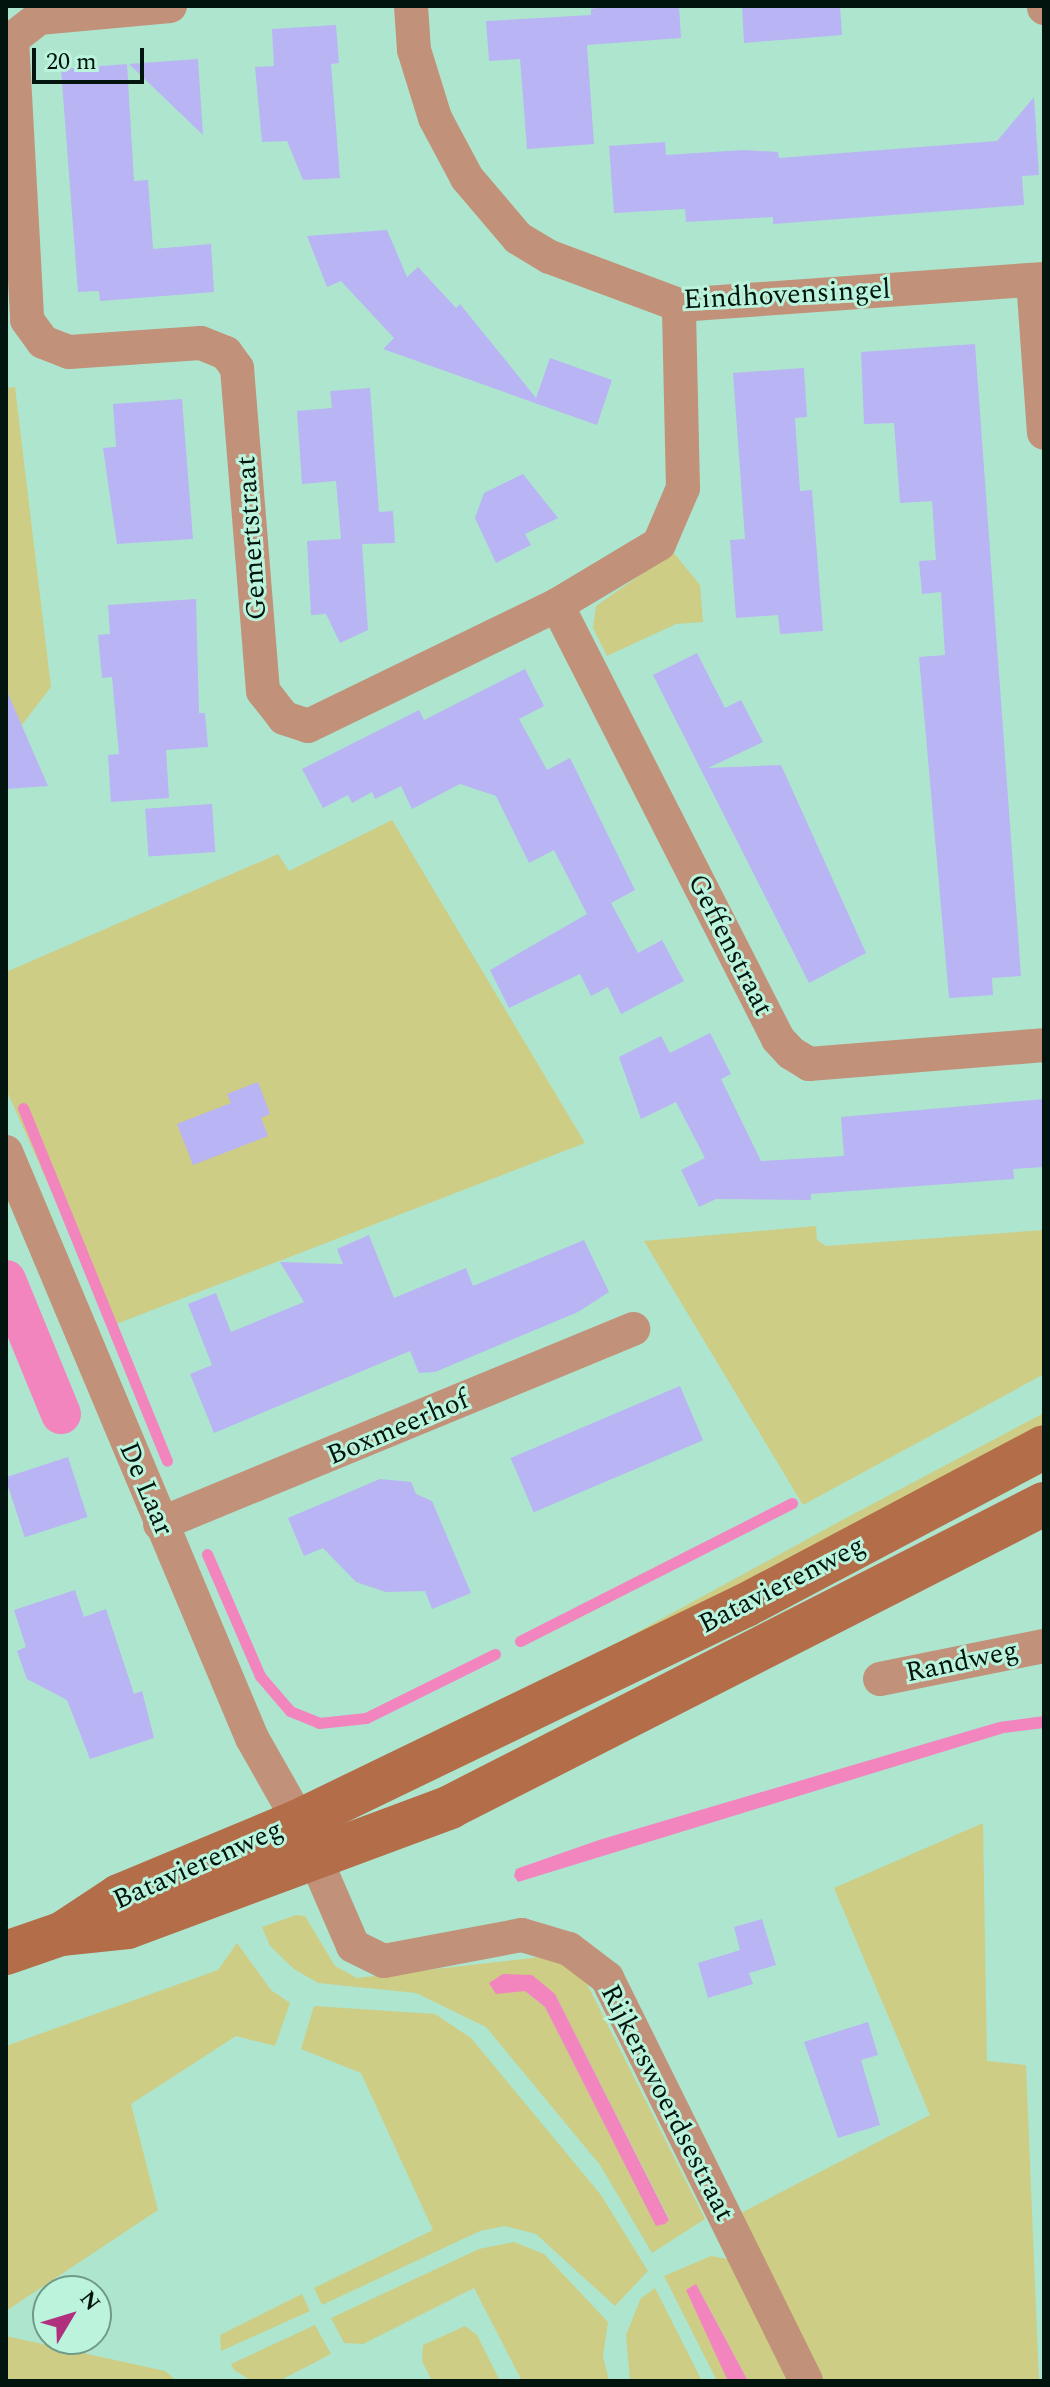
<!DOCTYPE html>
<html>
<head>
<meta charset="utf-8">
<style>
	body { margin:0 }
	#map { position:relative; width:1050px; height:2387px; overflow:hidden; background:#aee5cf; font-family:Spectral,serif }
	div>[style] { position:absolute }
	[style*='--x'] { left:calc(var(--x)*1px); top:calc(var(--y)*1px); width:calc(var(--w)*1px); rotate:calc(var(--a)*1deg) }
	.green>* { inset:0; background:#cdcd86 }
	.water>* { inset:0; background:#f284be }
	.stream>* { height:11px; margin:-5.5px; padding:0 5.5px; transform-origin:5.5px; border-radius:5.5px; background:#f284be }
	.canal>* { height:40px; margin:-20px; padding:0 20px; transform-origin:20px; border-radius:20px; background:#f284be }
	.building>* { inset:0; background:#b9b4f4; transform-origin:0 0 }
	.minor>* { height:34px; margin:-17px; padding:0 17px; transform-origin:17px; border-radius:17px; background:#c19279 }
	.secondary>* { height:44px; margin:-22px; padding:0 22px; transform-origin:22px; border-radius:22px; background:#b36e49 }
	span { translate:-50% -50%; white-space:nowrap; text-align:center; line-height:1.15; -webkit-text-stroke:6px #bbf3dc; paint-order:stroke }
	.street-label { font-size:28px; color:#01140d }
	.frame { position:absolute; inset:0; border:8px solid #01140d; pointer-events:none }
	.north { position:absolute; left:32px; top:2275px; width:80px; height:80px; box-sizing:border-box; background:#bbf3dc; border:2px solid #719a89; border-radius:50%; rotate:52deg; font-size:22px; font-weight:700; line-height:32px; text-align:center; color:#01140d }
	.north::after { content:''; display:block; margin:auto; width:28px; height:36px; background:#b0307d; clip-path:polygon(50% 0,100% 100%,50% 72%,0 100%) }
	.scale { position:absolute; left:32px; top:48px; width:112px; height:36px; box-sizing:border-box; border:4px solid #01140d; border-top:0; padding-left:10px; font-size:24px; line-height:28px; white-space:nowrap; color:#01140d; -webkit-text-stroke:6px #bbf3dc; paint-order:stroke }
</style>
</head>
<body>
<div id="map">
	<div class="green">
		<div style="clip-path:polygon(15px 387px,51px 687px,21px 726px,6px 733px,6px 388px)"></div>
		<div style="clip-path:polygon(673px 552px,700px 585px,703px 622px,676px 624px,607px 656px,593px 628px,596px 606px)"></div>
		<div style="clip-path:polygon(392px 820px,585px 1143px,111px 1326px,6px 1089px,6px 972px,278px 854px,289px 871px)"></div>
		<div style="clip-path:polygon(816px 1226px,817px 1240px,826px 1246px,1044px 1230px,1044px 1374px,803px 1505px,644px 1241px)"></div>
		<div style="clip-path:polygon(1044px 1413px,1044px 1432px,579px 1664px,846px 1518px)"></div>
		<div style="clip-path:polygon(983px 1823px,987px 2061px,1026px 2065px,1039px 2381px,822px 2381px,739px 2214px,930px 2115px,834px 1888px)"></div>
		<div style="clip-path:polygon(evenodd,296px 1915px,305px 1916px,335px 1966px,357px 1978px,550px 1956px,584px 1978px,705px 2219px,652px 2253px,600px 2165px,486px 2027px,416px 1993px,318px 1983px,294px 1969px,270px 1946px,262px 1927px,296px 1915px,525px 1991px,555px 1994px,669px 2219px,665px 2224px,656px 2225px,545px 2007px,525px 1991px)"></div>
		<div style="clip-path:polygon(237px 1943px,271px 1990px,290px 2003px,275px 2046px,236px 2036px,131px 2104px,158px 2210px,6px 2311px,6px 2046px,218px 1970px)"></div>
		<div style="clip-path:polygon(314px 2006px,435px 2014px,471px 2038px,601px 2195px,648px 2271px,615px 2306px,536px 2234px,505px 2226px,480px 2231px,322px 2305px,314px 2288px,433px 2230px,361px 2073px,301px 2049px)"></div>
		<div style="clip-path:polygon(514px 2242px,544px 2254px,608px 2322px,603px 2356px,609px 2381px,522px 2381px,474px 2288px,363px 2344px,344px 2343px,331px 2318px,479px 2249px)"></div>
		<div style="clip-path:polygon(711px 2256px,733px 2260px,788px 2381px,748px 2381px,696px 2284px,728px 2381px,717px 2381px,664px 2276px)"></div>
		<div style="clip-path:polygon(655px 2288px,702px 2381px,630px 2381px,626px 2335px,641px 2298px)"></div>
		<div style="clip-path:polygon(302px 2294px,310px 2311px,221px 2351px,220px 2335px)"></div>
		<div style="clip-path:polygon(315px 2325px,331px 2354px,279px 2381px,252px 2381px,234px 2370px,231px 2364px)"></div>
		<div style="clip-path:polygon(465px 2326px,477px 2335px,500px 2381px,432px 2381px,422px 2361px,423px 2345px)"></div>
		<div style="clip-path:polygon(6px 2336px,165px 2371px,177px 2381px,6px 2381px)"></div>
	</div>
	<div class="water">
		<div style="clip-path:polygon(1044px 1716px,1044px 1728px,1004px 1733px,518px 1882px,514px 1876px,516px 1869px,599px 1840px,999px 1722px)"></div>
		<div style="clip-path:polygon(503px 1974px,532px 1975px,555px 1994px,669px 2220px,665px 2224px,656px 2226px,545px 2007px,525px 1991px,496px 1994px,489px 1983px)"></div>
		<div style="clip-path:polygon(696px 2284px,748px 2381px,728px 2381px,686px 2290px)"></div>
	</div>
	<div class="stream">
		<div style="--x:23;--y:1108;--w:381;--a:67.8"></div>
		<div style="--x:207;--y:1554;--w:133;--a:66.5"></div>
		<div style="--x:260;--y:1676;--w:46;--a:49.4"></div>
		<div style="--x:290;--y:1711;--w:31;--a:22"></div>
		<div style="--x:319;--y:1723;--w:47;--a:-6.1"></div>
		<div style="--x:366;--y:1718;--w:144;--a:-26.4"></div>
		<div style="--x:520;--y:1641;--w:305;--a:-26.9"></div>
	</div>
	<div class="canal">
		<div style="--x:6;--y:1280;--w:145;--a:67.7"></div>
	</div>
	<div class="building">
		<div style="clip-path:polygon(607px 6px,679px 6px,681px 38px,587px 45px,594px 144px,527px 149px,520px 59px,489px 61px,486px 21px,591px 15px,591px 9px)"></div>
		<div style="clip-path:polygon(742px 6px,840px 6px,842px 35px,744px 43px)"></div>
		<div style="clip-path:polygon(336px 25px,339px 63px,331px 64px,340px 178px,303px 180px,287px 141px,262px 142px,255px 67px,274px 66px,272px 29px)"></div>
		<div style="clip-path:polygon(198px 59px,203px 135px,129px 64px)"></div>
		<div style="clip-path:polygon(127px 64px,134px 181px,148px 180px,153px 249px,211px 244px,214px 292px,100px 301px,99px 291px,78px 292px,61px 69px)"></div>
		<div style="clip-path:polygon(1034px 97px,1039px 175px,1022px 176px,1024px 205px,773px 224px,773px 217px,686px 222px,685px 209px,614px 213px,609px 146px,665px 142px,666px 155px,744px 150px,778px 152px,779px 158px,997px 141px)"></div>
		<div style="clip-path:polygon(387px 230px,407px 277px,418px 267px,456px 308px,460px 304px,536px 398px,550px 358px,612px 380px,597px 425px,383px 349px,394px 338px,341px 281px,327px 287px,307px 236px)"></div>
		<div style="clip-path:polygon(975px 344px,1021px 976px,992px 978px,993px 995px,949px 998px,919px 657px,945px 655px,941px 592px,922px 594px,919px 561px,936px 560px,932px 501px,900px 503px,894px 423px,864px 424px,861px 352px)"></div>
		<div style="clip-path:polygon(804px 368px,807px 417px,795px 418px,800px 491px,812px 490px,823px 631px,780px 634px,778px 615px,736px 618px,730px 540px,745px 539px,733px 373px)"></div>
		<div style="clip-path:polygon(370px 388px,379px 512px,393px 511px,395px 543px,362px 544px,368px 630px,340px 643px,326px 614px,311px 615px,307px 541px,341px 539px,336px 481px,302px 484px,297px 411px,332px 408px,330px 391px)"></div>
		<div style="clip-path:polygon(182px 399px,193px 539px,117px 544px,103px 448px,116px 447px,113px 404px)"></div>
		<div style="clip-path:polygon(523px 474px,558px 518px,525px 534px,531px 545px,496px 563px,475px 518px,484px 493px)"></div>
		<div style="clip-path:polygon(196px 599px,199px 713px,205px 713px,208px 747px,166px 750px,169px 798px,111px 802px,108px 755px,119px 754px,112px 677px,102px 678px,98px 635px,110px 634px,108px 605px)"></div>
		<div style="clip-path:polygon(697px 653px,725px 708px,741px 700px,763px 742px,708px 768px,781px 765px,866px 953px,809px 983px,653px 675px)"></div>
		<div style="clip-path:polygon(525px 669px,544px 706px,519px 719px,547px 770px,570px 758px,635px 890px,611px 903px,638px 953px,662px 940px,684px 981px,621px 1014px,608px 987px,591px 996px,580px 974px,509px 1008px,490px 970px,587px 914px,554px 850px,529px 863px,496px 796px,460px 784px,412px 809px,401px 786px,375px 799px,372px 792px,352px 803px,348px 795px,323px 808px,302px 769px,419px 710px,424px 720px)"></div>
		<div style="clip-path:polygon(6px 689px,48px 786px,6px 789px)"></div>
		<div style="left:212px;top:804px;width:48px;height:67px;rotate:86deg"></div>
		<div style="clip-path:polygon(710px 1033px,731px 1074px,721px 1079px,761px 1161px,844px 1156px,841px 1117px,1044px 1099px,1044px 1167px,1013px 1169px,1014px 1179px,811px 1194px,811px 1200px,716px 1199px,699px 1207px,681px 1170px,705px 1158px,676px 1102px,641px 1119px,619px 1057px,661px 1036px,670px 1053px)"></div>
		<div style="clip-path:polygon(258px 1082px,270px 1114px,261px 1118px,268px 1136px,193px 1165px,177px 1124px,231px 1103px,227px 1094px)"></div>
		<div style="clip-path:polygon(369px 1235px,394px 1298px,466px 1268px,473px 1286px,584px 1240px,609px 1292px,578px 1312px,435px 1372px,419px 1373px,410px 1351px,214px 1433px,190px 1374px,212px 1365px,188px 1304px,216px 1293px,231px 1332px,304px 1302px,280px 1262px,343px 1264px,337px 1249px)"></div>
		<div style="left:680px;top:1386px;width:59px;height:184px;rotate:67deg"></div>
		<div style="left:68px;top:1457px;width:63px;height:66px;rotate:72deg"></div>
		<div style="clip-path:polygon(380px 1479px,411px 1482px,416px 1494px,432px 1501px,471px 1593px,432px 1609px,425px 1591px,386px 1592px,356px 1582px,323px 1548px,304px 1556px,288px 1518px)"></div>
		<div style="clip-path:polygon(75px 1590px,84px 1617px,106px 1609px,134px 1694px,142px 1691px,154px 1738px,90px 1759px,67px 1700px,27px 1679px,17px 1651px,26px 1647px,14px 1610px)"></div>
		<div style="clip-path:polygon(762px 1919px,776px 1965px,749px 1973px,753px 1984px,708px 1998px,698px 1963px,740px 1950px,734px 1927px)"></div>
		<div style="clip-path:polygon(868px 2022px,878px 2055px,861px 2060px,880px 2125px,838px 2138px,804px 2042px)"></div>
	</div>
	<div class="minor">
		<div style="--x:170;--y:6;--w:132;--a:174.8"></div>
		<div style="--x:39;--y:18;--w:34;--a:142"></div>
		<div style="--x:12;--y:39;--w:281;--a:86.9"></div>
		<div style="--x:27;--y:320;--w:27;--a:54"></div>
		<div style="--x:43;--y:342;--w:28;--a:21"></div>
		<div style="--x:69;--y:352;--w:132;--a:-3.9"></div>
		<div style="--x:201;--y:343;--w:27;--a:22"></div>
		<div style="--x:226;--y:353;--w:19;--a:54"></div>
		<div style="--x:237;--y:368;--w:324;--a:85.4"></div>
		<div style="--x:263;--y:691;--w:34;--a:52"></div>
		<div style="--x:284;--y:718;--w:25;--a:18"></div>
		<div style="--x:308;--y:726;--w:277;--a:-25.9"></div>
		<div style="--x:557;--y:605;--w:119;--a:-30.9"></div>
		<div style="--x:659;--y:544;--w:61;--a:-66.8"></div>
		<div style="--x:683;--y:488;--w:183;--a:-91.3"></div>
		<div style="--x:411;--y:6;--w:44;--a:86.1"></div>
		<div style="--x:414;--y:50;--w:71;--a:72.8"></div>
		<div style="--x:435;--y:118;--w:68;--a:61.9"></div>
		<div style="--x:467;--y:178;--w:79;--a:49.6"></div>
		<div style="--x:518;--y:238;--w:37;--a:31"></div>
		<div style="--x:550;--y:257;--w:138;--a:20.4"></div>
		<div style="--x:679;--y:305;--w:366;--a:-4.1"></div>
		<div style="--x:1044;--y:6;--w:2;--a:90"></div>
		<div style="--x:1033;--y:280;--w:153;--a:85.9"></div>
		<div style="--x:557;--y:605;--w:487;--a:63"></div>
		<div style="--x:778;--y:1039;--w:19;--a:47"></div>
		<div style="--x:791;--y:1053;--w:21;--a:31"></div>
		<div style="--x:809;--y:1064;--w:236;--a:-4.6"></div>
		<div style="--x:6;--y:1152;--w:636;--a:67.23"></div>
		<div style="--x:252;--y:1738;--w:95;--a:60.5"></div>
		<div style="--x:299;--y:1821;--w:136;--a:66.6"></div>
		<div style="--x:353;--y:1946;--w:34;--a:26"></div>
		<div style="--x:384;--y:1961;--w:140;--a:-10.7"></div>
		<div style="--x:522;--y:1935;--w:49;--a:16.6"></div>
		<div style="--x:569;--y:1949;--w:48;--a:37.3"></div>
		<div style="--x:607;--y:1978;--w:449;--a:63.7"></div>
		<div style="--x:160;--y:1524;--w:512;--a:-22.4"></div>
		<div style="--x:880;--y:1679;--w:167;--a:-11.4"></div>
	</div>
	<div class="secondary">
		<div style="--x:66;--y:1931;--w:64;--a:-33.4"></div>
		<div style="--x:119;--y:1896;--w:195;--a:-22.6"></div>
		<div style="--x:299;--y:1821;--w:496;--a:-25.8"></div>
		<div style="--x:746;--y:1605;--w:337;--a:-27.9"></div>
		<div style="--x:6;--y:1953;--w:58;--a:-19.1"></div>
		<div style="--x:61;--y:1934;--w:67;--a:-6"></div>
		<div style="--x:128;--y:1927;--w:344;--a:-20.4"></div>
		<div style="--x:450;--y:1807;--w:667;--a:-27.03"></div>
	</div>
	<div class="street-label">
		<span style="left:787px;top:295px;rotate:-3deg">Eindhovensingel</span>
		<span style="left:252px;top:538px;rotate:-94deg">Gemertstraat</span>
		<span style="left:730px;top:945px;rotate:63deg">Geffenstraat</span>
		<span style="left:398px;top:1428px;rotate:-23deg">Boxmeerhof</span>
		<span style="left:146px;top:1489px;rotate:67deg">De Laar</span>
		<span style="left:782px;top:1585px;rotate:-27deg">Batavierenweg</span>
		<span style="left:962px;top:1662px;rotate:-12deg">Randweg</span>
		<span style="left:198px;top:1865px;rotate:-24deg">Batavierenweg</span>
		<span style="left:667px;top:2103px;rotate:63deg">Rijkerswoerdsestraat</span>
	</div>
	<div class="frame"></div>
	<div class="north">N</div>
	<div class="scale">20 m</div>
</div>
</body>
</html>
